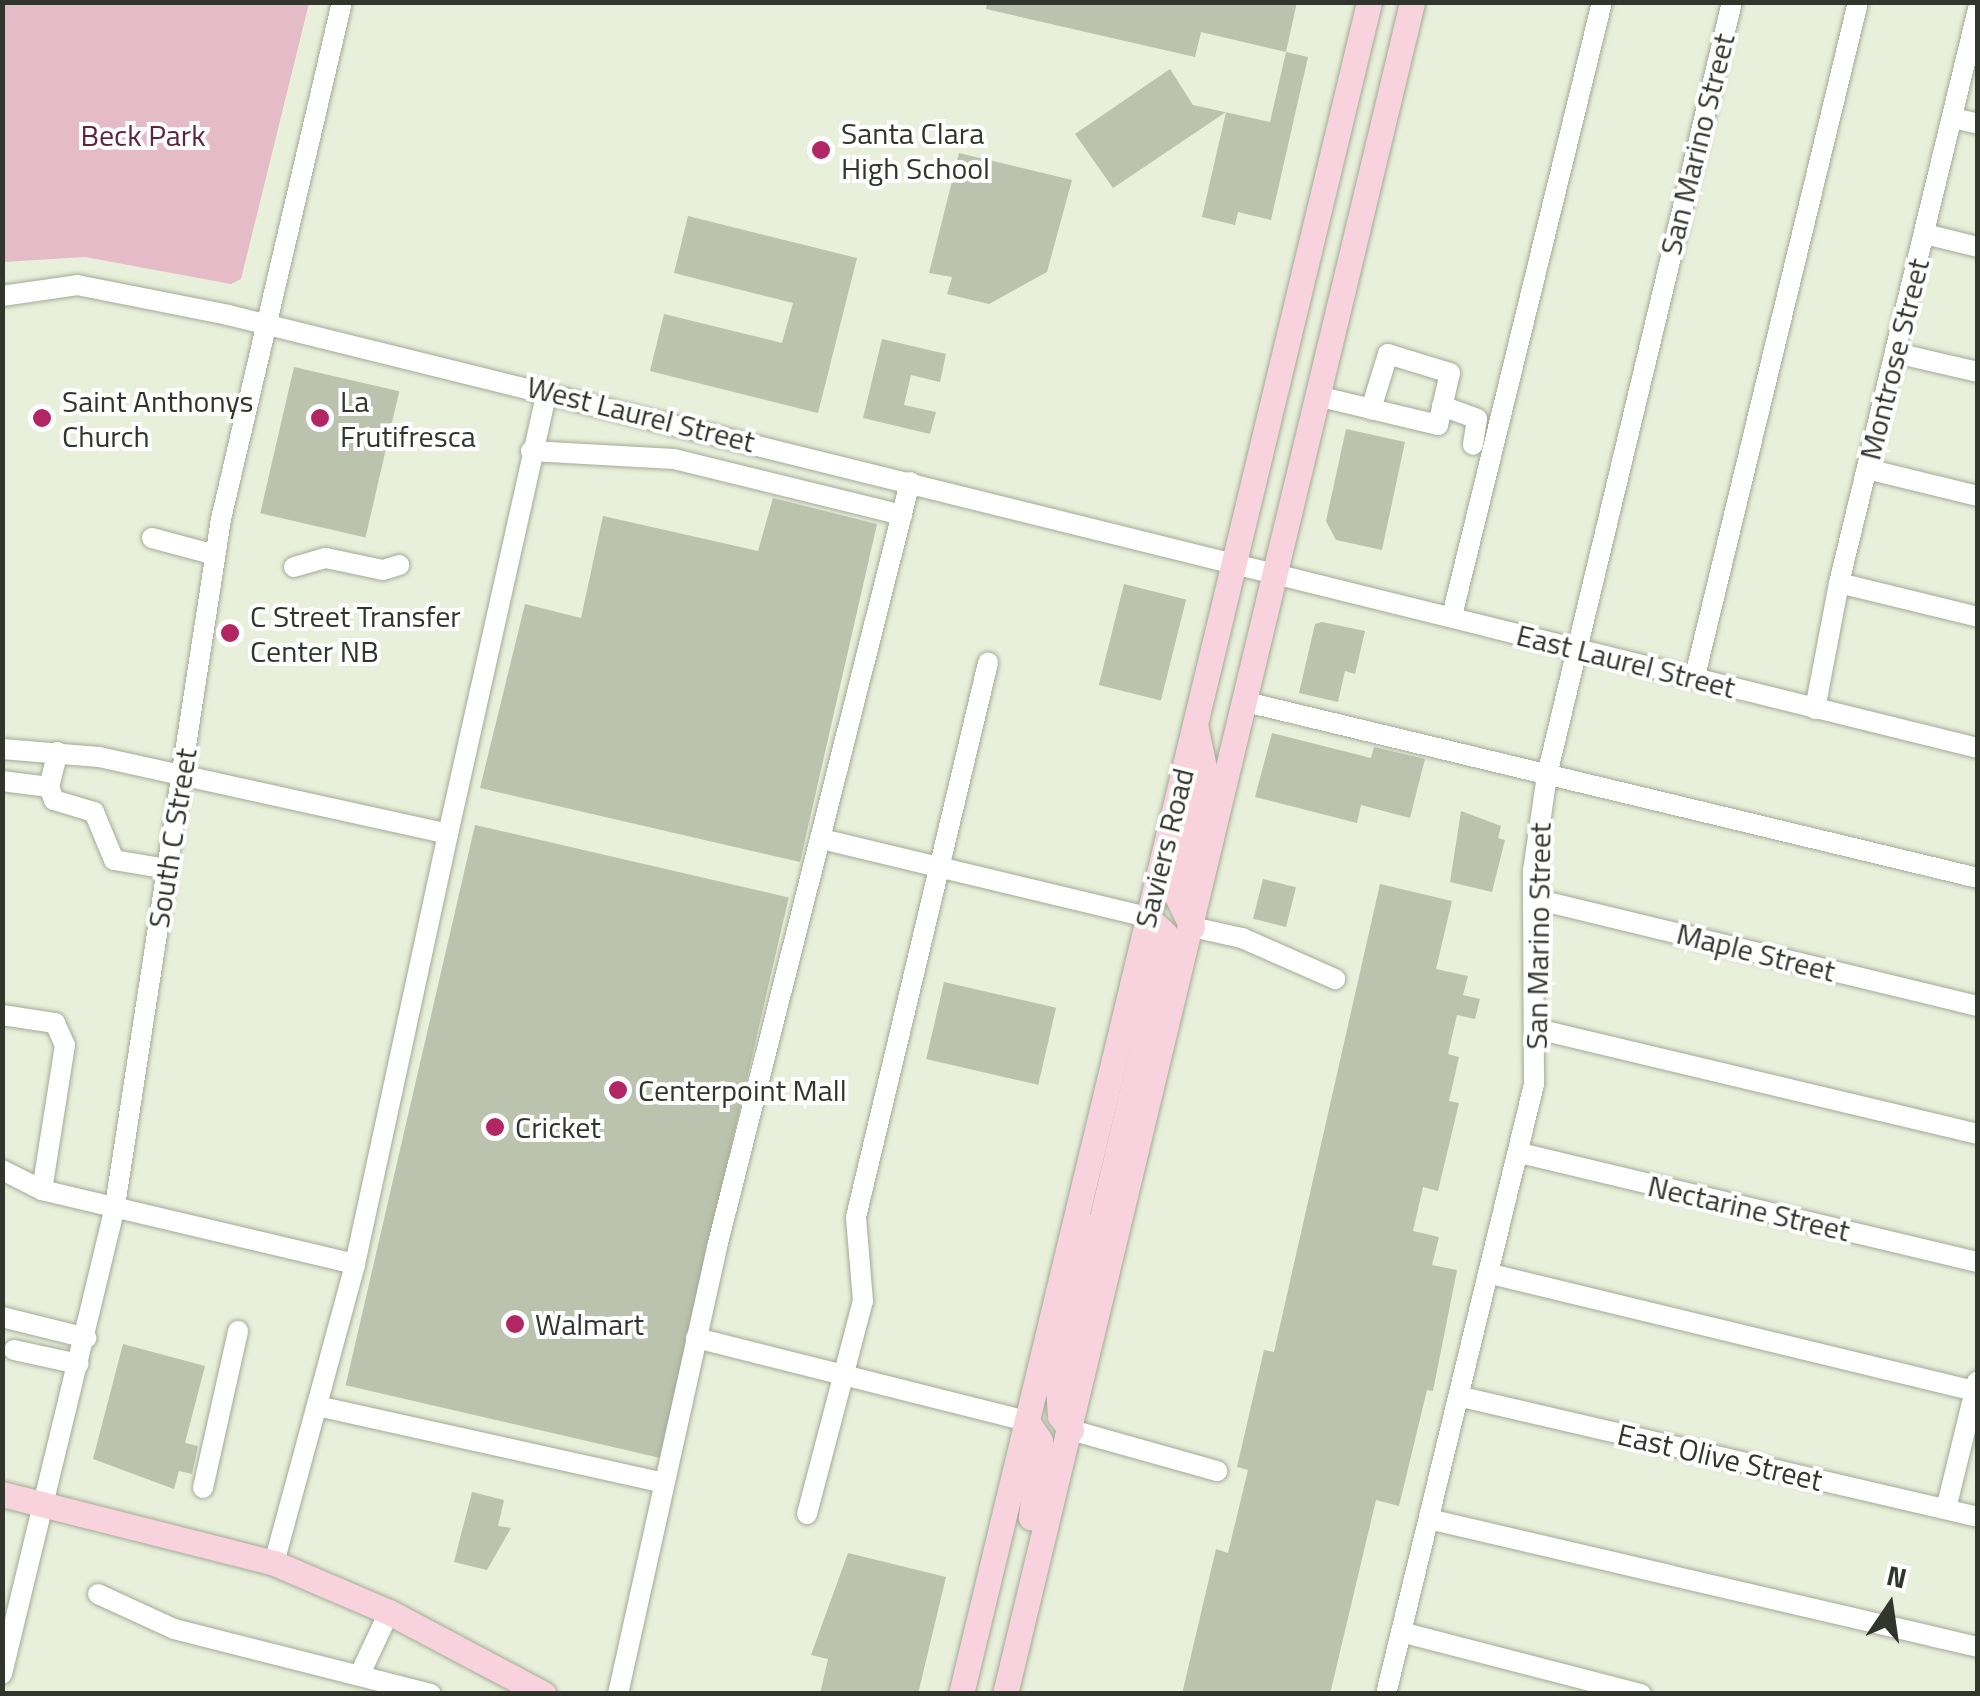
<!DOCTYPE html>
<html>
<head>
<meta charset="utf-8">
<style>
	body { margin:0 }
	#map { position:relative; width:1980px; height:1696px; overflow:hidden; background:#e8efda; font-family:"Titillium Web",sans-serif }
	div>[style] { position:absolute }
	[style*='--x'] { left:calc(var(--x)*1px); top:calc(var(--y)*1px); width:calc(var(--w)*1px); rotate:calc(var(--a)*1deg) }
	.green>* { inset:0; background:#e5bbc7 }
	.building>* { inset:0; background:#bbc2ad; transform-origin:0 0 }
	.roads { filter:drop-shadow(0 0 2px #a3aa96) drop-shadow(0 0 2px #a3aa96) }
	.minor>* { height:20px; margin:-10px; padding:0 10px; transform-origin:10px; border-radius:10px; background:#fff }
	.major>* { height:25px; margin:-12.5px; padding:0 12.5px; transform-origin:12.5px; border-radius:12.5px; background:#f8d2dd }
	.dots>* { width:28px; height:28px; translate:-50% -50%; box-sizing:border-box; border:5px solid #fff; border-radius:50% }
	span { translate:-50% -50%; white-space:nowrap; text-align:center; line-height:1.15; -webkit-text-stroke:8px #fff; paint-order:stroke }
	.poi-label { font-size:30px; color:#32352c }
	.left { translate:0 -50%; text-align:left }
	.park-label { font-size:30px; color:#5e263a }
	.street-label { font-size:30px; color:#32352c }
	.frame { position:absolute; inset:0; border:5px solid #32352c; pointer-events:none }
	.north { position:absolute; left:1840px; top:1556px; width:100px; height:100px; -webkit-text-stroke:8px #fff; paint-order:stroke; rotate:13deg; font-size:28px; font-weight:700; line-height:40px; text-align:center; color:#32352c }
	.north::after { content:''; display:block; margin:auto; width:35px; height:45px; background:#32352c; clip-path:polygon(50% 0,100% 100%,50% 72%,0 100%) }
</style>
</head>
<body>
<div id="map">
	<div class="green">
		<div style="clip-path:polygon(3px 2px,309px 3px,241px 279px,231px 284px,85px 257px,3px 262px)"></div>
	</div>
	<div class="building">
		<div style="clip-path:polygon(987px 2px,1297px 2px,1286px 52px,1201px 32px,1195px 57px,986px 9px)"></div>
		<div style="clip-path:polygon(1286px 52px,1308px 57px,1271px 220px,1238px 212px,1235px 225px,1202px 217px,1226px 112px,1113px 188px,1075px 134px,1170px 69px,1193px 105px,1270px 122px)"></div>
		<div style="clip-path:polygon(959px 153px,1072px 180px,1047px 272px,989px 304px,947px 294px,952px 277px,929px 273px)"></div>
		<div style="clip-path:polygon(688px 216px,857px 258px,818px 413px,650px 371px,664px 314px,782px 343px,793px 303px,674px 273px)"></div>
		<div style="clip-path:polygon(882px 339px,946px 354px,940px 382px,911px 375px,904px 405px,936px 412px,930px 434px,863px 418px)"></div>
		<div style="left:294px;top:367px;width:108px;height:150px;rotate:13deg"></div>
		<div style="clip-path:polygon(1346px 429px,1405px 442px,1382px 550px,1336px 540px,1326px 521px)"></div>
		<div style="clip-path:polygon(773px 498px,877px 524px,800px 862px,480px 788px,525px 604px,581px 618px,603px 516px,758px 551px)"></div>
		<div style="left:1124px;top:584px;width:64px;height:104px;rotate:14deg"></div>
		<div style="clip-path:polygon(1322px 622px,1365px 631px,1355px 674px,1345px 671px,1338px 702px,1299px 693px,1315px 624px)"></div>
		<div style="clip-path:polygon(1272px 733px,1371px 758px,1374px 747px,1425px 759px,1410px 818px,1361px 805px,1357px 823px,1255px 797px)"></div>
		<div style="clip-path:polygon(1461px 811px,1501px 826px,1498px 838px,1505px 840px,1492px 892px,1450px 882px)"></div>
		<div style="left:475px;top:825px;width:322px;height:575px;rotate:13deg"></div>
		<div style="left:1263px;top:879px;width:34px;height:41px;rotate:14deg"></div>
		<div style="clip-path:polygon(1380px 884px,1452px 901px,1436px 969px,1468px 976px,1463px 995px,1480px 999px,1475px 1019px,1457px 1015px,1448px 1054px,1459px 1057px,1449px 1101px,1459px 1103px,1438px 1191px,1423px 1187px,1413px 1231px,1439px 1237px,1432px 1265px,1457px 1270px,1433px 1391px,1427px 1390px,1399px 1506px,1376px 1500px,1330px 1694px,1182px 1694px,1216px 1549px,1228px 1553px,1248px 1470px,1237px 1467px,1264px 1350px,1274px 1352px)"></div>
		<div style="left:944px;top:982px;width:115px;height:79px;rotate:13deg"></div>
		<div style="clip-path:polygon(123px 1344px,205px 1366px,185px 1443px,198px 1446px,192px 1474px,179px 1471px,174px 1489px,93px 1459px)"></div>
		<div style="clip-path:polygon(472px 1492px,504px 1500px,498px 1526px,511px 1528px,487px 1570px,454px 1562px)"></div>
		<div style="clip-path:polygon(848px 1553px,946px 1577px,918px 1694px,820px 1694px,828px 1659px,811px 1655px)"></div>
	</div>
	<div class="roads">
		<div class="minor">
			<div style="--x:1953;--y:118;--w:26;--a:13"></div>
			<div style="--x:1925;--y:234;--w:55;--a:13.8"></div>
			<div style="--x:2;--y:296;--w:76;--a:-8.3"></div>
			<div style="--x:77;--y:285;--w:154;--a:11.2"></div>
			<div style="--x:228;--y:315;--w:1803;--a:13.9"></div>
			<div style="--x:1896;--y:353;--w:84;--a:13"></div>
			<div style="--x:1317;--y:396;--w:56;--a:13.5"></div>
			<div style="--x:1371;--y:409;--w:69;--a:13.4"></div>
			<div style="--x:1438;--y:425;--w:53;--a:-77"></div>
			<div style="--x:1450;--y:373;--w:65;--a:-163"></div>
			<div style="--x:1388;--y:354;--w:58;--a:107.2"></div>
			<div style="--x:1442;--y:406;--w:37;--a:20"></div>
			<div style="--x:1477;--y:419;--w:26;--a:99"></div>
			<div style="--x:531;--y:451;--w:143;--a:3.2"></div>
			<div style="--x:674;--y:459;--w:235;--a:13.8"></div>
			<div style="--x:1867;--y:469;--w:114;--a:13.7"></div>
			<div style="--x:152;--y:538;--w:65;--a:15.1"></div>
			<div style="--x:294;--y:567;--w:33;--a:-16"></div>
			<div style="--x:326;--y:558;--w:58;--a:11.9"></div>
			<div style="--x:383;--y:570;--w:17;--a:-17"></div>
			<div style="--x:1839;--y:583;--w:143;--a:13.7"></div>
			<div style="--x:1452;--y:616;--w:632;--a:-76.27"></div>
			<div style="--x:1695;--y:676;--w:693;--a:-76.4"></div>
			<div style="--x:1246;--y:702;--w:753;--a:13.52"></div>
			<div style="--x:1815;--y:709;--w:128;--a:-79.2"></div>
			<div style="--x:1839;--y:583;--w:591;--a:-76.39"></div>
			<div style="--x:2;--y:749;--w:97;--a:4.7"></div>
			<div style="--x:99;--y:757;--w:357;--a:12.4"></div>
			<div style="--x:448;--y:834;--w:440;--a:102.2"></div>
			<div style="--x:355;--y:1264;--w:322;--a:-166.7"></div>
			<div style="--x:42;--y:1190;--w:45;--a:-153.4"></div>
			<div style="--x:2;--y:781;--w:47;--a:7.3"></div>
			<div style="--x:49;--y:787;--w:36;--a:-76"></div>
			<div style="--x:49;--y:787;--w:14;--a:69"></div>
			<div style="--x:54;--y:800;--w:42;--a:16.7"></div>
			<div style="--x:94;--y:812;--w:52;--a:67.4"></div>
			<div style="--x:114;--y:860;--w:54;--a:9.6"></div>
			<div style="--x:448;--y:834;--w:454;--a:-77.4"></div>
			<div style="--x:822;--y:839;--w:334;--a:13.5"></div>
			<div style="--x:1535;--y:899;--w:456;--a:13.6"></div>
			<div style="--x:1192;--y:927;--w:51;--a:12.4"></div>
			<div style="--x:1242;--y:938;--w:102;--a:23.8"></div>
			<div style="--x:2;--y:1015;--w:54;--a:8.6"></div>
			<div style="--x:55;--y:1023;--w:24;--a:66"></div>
			<div style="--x:65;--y:1045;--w:147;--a:99"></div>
			<div style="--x:1537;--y:1029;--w:453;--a:13.4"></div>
			<div style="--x:1520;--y:1153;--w:471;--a:13.4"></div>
			<div style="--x:1491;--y:1274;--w:498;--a:13.6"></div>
			<div style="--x:2;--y:1317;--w:87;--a:14"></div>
			<div style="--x:696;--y:1338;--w:341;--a:14.1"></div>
			<div style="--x:14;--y:1350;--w:66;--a:12.2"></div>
			<div style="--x:1462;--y:1397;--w:530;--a:13.09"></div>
			<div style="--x:317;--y:1406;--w:354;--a:12.5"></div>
			<div style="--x:1071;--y:1430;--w:152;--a:15.7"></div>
			<div style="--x:203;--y:1488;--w:161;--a:-77.4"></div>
			<div style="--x:1946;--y:1509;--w:131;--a:-76.3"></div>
			<div style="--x:807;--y:1514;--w:220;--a:-75.3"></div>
			<div style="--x:863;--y:1301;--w:84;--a:-94.8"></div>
			<div style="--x:856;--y:1217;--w:570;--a:-76.6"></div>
			<div style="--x:1433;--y:1520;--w:560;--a:13.12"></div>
			<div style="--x:274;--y:1563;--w:310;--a:-74.8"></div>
			<div style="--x:98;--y:1594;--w:84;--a:24.7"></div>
			<div style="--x:174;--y:1629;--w:265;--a:14.2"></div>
			<div style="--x:1401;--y:1632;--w:248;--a:14.5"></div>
			<div style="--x:2;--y:1674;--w:481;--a:-76.4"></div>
			<div style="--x:115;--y:1206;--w:695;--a:-81.23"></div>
			<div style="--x:221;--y:519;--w:531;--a:-76.83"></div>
			<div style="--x:360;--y:1674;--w:68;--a:-64.9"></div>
			<div style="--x:618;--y:1694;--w:458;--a:-77.5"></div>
			<div style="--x:717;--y:1247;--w:789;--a:-75.84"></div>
			<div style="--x:1386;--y:1694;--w:628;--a:-76.36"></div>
			<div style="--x:1534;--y:1084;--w:213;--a:-90.3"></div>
			<div style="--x:1533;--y:871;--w:97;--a:-81.7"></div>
			<div style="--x:1547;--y:775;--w:795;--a:-76.54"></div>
		</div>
		<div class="major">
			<div style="--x:1192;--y:927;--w:34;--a:-116"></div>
			<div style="--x:1177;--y:896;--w:127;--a:-77.3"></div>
			<div style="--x:1205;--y:772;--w:44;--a:-101.8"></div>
			<div style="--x:1109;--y:1255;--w:34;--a:-104"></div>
			<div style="--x:1101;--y:1222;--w:278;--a:-76.7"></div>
			<div style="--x:1165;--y:951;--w:17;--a:-90"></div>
			<div style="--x:1165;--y:934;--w:25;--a:-137"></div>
			<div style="--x:1027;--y:1421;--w:24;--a:57"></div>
			<div style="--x:1040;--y:1441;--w:77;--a:96.8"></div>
			<div style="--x:1071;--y:1430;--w:18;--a:-128"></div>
			<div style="--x:1060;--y:1416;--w:39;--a:-94"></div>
			<div style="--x:1057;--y:1377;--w:120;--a:-76.5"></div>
			<div style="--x:1085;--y:1260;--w:37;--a:-96"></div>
			<div style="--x:2;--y:1494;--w:281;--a:14.2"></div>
			<div style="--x:274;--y:1563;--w:125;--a:23.1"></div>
			<div style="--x:389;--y:1612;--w:175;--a:27.9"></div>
			<div style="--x:961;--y:1694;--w:1740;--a:-76.44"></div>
			<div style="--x:1005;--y:1694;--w:1740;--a:-76.47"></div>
		</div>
	</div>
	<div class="dots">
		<div style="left:821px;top:150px;background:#b22763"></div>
		<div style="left:42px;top:418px;background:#b22763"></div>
		<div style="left:320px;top:418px;background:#b22763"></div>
		<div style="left:230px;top:633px;background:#b22763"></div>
		<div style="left:618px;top:1090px;background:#b22763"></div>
		<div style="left:495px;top:1127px;background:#b22763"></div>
		<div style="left:515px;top:1324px;background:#b22763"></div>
	</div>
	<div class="poi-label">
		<span class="left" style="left:841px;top:150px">Santa Clara<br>High School</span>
		<span class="left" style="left:62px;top:418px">Saint Anthonys<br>Church</span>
		<span class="left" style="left:340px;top:418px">La<br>Frutifresca</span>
		<span class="left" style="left:250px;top:633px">C Street Transfer<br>Center NB</span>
		<span class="left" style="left:638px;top:1090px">Centerpoint Mall</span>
		<span class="left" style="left:515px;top:1127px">Cricket</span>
		<span class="left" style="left:535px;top:1324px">Walmart</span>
	</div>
	<div class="park-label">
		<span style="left:143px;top:135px">Beck Park</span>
	</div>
	<div class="street-label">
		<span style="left:1697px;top:144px;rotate:-76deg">San Marino Street</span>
		<span style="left:1894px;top:359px;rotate:-76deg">Montrose Street</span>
		<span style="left:641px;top:414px;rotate:14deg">West Laurel Street</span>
		<span style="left:1626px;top:661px;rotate:14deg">East Laurel Street</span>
		<span style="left:172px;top:838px;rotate:-81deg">South C Street</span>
		<span style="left:1164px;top:848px;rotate:-76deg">Saviers Road</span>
		<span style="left:1538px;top:936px;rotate:-89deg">San Marino Street</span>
		<span style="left:1756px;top:952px;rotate:14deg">Maple Street</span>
		<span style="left:1749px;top:1208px;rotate:13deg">Nectarine Street</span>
		<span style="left:1720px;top:1457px;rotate:13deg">East Olive Street</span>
	</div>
	<div class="frame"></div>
	<div class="north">N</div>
</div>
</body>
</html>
